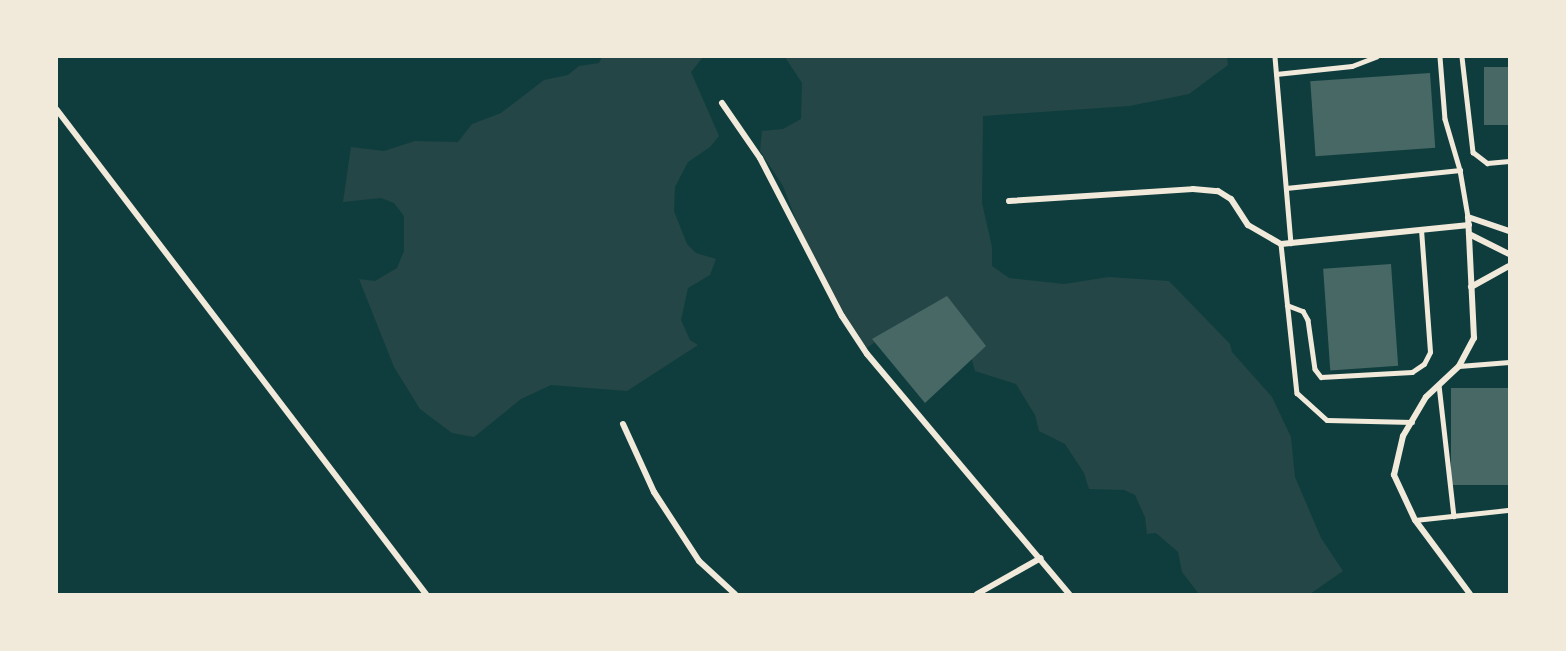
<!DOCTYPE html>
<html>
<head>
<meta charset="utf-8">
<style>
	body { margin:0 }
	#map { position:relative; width:1566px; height:651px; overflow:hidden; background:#0f3d3e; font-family:Signika,sans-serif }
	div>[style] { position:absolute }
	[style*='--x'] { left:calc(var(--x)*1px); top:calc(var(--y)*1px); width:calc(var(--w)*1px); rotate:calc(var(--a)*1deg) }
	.green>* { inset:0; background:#244646 }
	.building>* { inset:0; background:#486865; transform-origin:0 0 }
	.service>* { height:4.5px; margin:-2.25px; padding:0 2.25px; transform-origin:2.25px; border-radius:2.25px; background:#f1e9da }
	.minor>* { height:6px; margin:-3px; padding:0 3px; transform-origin:3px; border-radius:3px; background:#f1e9da }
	span { translate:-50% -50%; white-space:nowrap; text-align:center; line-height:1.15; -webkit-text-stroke:4.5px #f1e9da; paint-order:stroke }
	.frame { position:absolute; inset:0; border:58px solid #f1e9da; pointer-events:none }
</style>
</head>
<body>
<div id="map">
	<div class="green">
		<div style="clip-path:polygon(602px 57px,703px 57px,691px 72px,719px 136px,710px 147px,688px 162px,675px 187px,674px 211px,687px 244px,696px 253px,716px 259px,710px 275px,688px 288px,681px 320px,690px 340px,698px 345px,627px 391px,551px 385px,521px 399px,474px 437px,452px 433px,420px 409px,394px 367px,359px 279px,375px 281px,397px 268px,404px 251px,404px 216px,394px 203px,381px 198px,343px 202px,351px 147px,384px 151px,415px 141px,458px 142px,472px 124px,501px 113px,544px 80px,568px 75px,579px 66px,599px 63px)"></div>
		<div style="clip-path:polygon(785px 57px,1227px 57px,1228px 65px,1189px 94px,1129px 106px,983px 116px,982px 203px,992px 247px,992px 266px,1009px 278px,1064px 284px,1109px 277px,1169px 281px,1230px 344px,1232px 352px,1272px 397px,1291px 437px,1295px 477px,1321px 538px,1343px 571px,1310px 594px,1199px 594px,1182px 572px,1178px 552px,1156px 533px,1147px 534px,1145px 517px,1135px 495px,1124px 490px,1089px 489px,1084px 473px,1065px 444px,1039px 431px,1035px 415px,1016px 384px,975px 371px,969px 349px,907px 319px,864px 350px,845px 326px,808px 251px,783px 186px,760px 151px,762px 131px,783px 129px,801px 119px,802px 83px)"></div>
	</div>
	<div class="building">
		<div style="left:1509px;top:67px;width:58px;height:25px;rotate:90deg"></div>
		<div style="left:1430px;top:73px;width:75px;height:120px;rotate:86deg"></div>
		<div style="left:1391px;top:264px;width:102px;height:68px;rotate:86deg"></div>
		<div style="clip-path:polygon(947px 296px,986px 346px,925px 403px,872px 339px)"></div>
		<div style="left:1509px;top:388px;width:97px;height:58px;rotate:90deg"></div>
	</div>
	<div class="service">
		<div style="--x:1275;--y:57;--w:187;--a:85.1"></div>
		<div style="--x:1440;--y:57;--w:62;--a:85.4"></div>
		<div style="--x:1445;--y:119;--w:53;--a:73.6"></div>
		<div style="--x:1460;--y:170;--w:48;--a:80.3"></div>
		<div style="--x:1462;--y:57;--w:96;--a:83.4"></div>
		<div style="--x:1473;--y:152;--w:18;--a:38"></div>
		<div style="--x:1487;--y:163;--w:22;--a:-5"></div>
		<div style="--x:1276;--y:74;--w:76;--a:-6"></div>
		<div style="--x:1352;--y:66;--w:26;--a:-21"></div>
		<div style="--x:1286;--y:188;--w:175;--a:-5.9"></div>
		<div style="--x:1281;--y:244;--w:150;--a:83.9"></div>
		<div style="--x:1297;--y:393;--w:40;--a:42"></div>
		<div style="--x:1327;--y:420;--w:85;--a:1.3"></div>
		<div style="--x:1287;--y:305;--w:17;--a:21"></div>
		<div style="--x:1303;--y:311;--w:10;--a:61"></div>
		<div style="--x:1308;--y:320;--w:49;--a:81.9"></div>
		<div style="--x:1315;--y:369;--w:10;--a:53"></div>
		<div style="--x:1321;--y:377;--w:91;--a:-3.1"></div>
		<div style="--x:1412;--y:372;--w:14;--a:-34"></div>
		<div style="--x:1424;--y:364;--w:13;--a:-63"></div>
		<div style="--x:1430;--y:352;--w:122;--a:-94.2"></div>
		<div style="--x:1459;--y:366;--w:50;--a:-4.6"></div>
		<div style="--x:1439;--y:385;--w:132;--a:83.5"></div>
		<div style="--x:1415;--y:520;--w:95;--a:-6.1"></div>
	</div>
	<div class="minor">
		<div style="--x:722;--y:103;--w:67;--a:55.4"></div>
		<div style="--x:760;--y:158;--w:178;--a:62.6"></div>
		<div style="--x:842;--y:316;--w:45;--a:56.7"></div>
		<div style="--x:867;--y:354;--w:314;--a:49.9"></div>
		<div style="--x:57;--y:110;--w:609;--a:52.68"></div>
		<div style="--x:1009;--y:201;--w:184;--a:-3.7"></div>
		<div style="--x:1193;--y:189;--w:25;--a:5"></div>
		<div style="--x:1218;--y:191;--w:15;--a:32"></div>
		<div style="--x:1231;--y:199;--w:31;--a:57"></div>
		<div style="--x:1248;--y:225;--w:38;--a:30"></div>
		<div style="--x:1281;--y:244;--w:189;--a:-5.8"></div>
		<div style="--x:1469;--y:234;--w:45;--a:26.6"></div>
		<div style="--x:1471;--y:287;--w:43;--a:-28.9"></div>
		<div style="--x:623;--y:424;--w:75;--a:65.5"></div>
		<div style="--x:654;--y:492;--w:82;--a:56.9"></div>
		<div style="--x:699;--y:561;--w:49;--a:42.5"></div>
		<div style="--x:977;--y:594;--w:73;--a:-29.4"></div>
		<div style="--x:1470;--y:594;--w:92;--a:-126.6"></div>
		<div style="--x:1415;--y:520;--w:50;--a:-115"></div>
		<div style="--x:1394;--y:475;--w:40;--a:-77"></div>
		<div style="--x:1403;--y:436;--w:45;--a:-59.5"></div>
		<div style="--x:1426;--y:397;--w:45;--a:-43.2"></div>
		<div style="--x:1459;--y:366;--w:32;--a:-62"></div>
		<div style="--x:1474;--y:338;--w:121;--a:-92.8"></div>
		<div style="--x:1468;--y:217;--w:43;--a:18.9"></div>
	</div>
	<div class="frame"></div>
</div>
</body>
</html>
